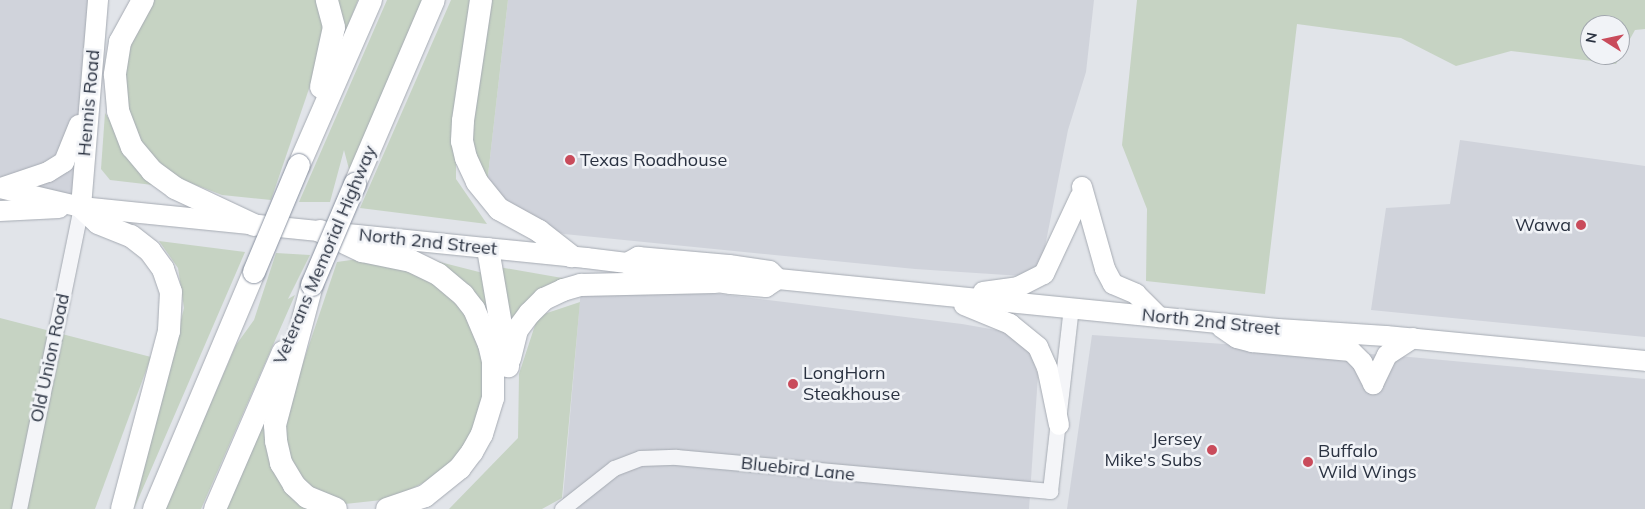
<!DOCTYPE html>
<html>
<head>
<meta charset="utf-8">
<style>
	body { margin:0 }
	#map { position:relative; width:1645px; height:509px; overflow:hidden; background:#e1e4e9; font-family:Mulish,sans-serif }
	div>[style] { position:absolute }
	[style*='--x'] { left:calc(var(--x)*1px); top:calc(var(--y)*1px); width:calc(var(--w)*1px); rotate:calc(var(--a)*1deg) }
	.built>* { inset:0; background:#d0d3db }
	.green>* { inset:0; background:#c6d3c3 }
	.roads { filter:drop-shadow(0 0 1px #a6abb3) drop-shadow(0 0 1px #a6abb3) }
	.minor>* { height:15px; margin:-7.5px; padding:0 7.5px; transform-origin:7.5px; border-radius:7.5px; background:#f4f5f8 }
	.major>* { height:20px; margin:-10px; padding:0 10px; transform-origin:10px; border-radius:10px; background:#fff }
	.highway>* { height:22px; margin:-11px; padding:0 11px; transform-origin:11px; border-radius:11px; background:#fff }
	.bridges { filter:drop-shadow(0 0 1px #8991a0) drop-shadow(0 0 1px #8991a0) }
	.highway-bridge>* { height:22px; margin:-11px; padding:0 11px; transform-origin:11px; border-radius:11px; background:#fff }
	.dots>* { width:14px; height:14px; translate:-50% -50%; box-sizing:border-box; border:2px solid #f1f3f7; border-radius:50% }
	span { translate:-50% -50%; white-space:nowrap; text-align:center; line-height:1.15; -webkit-text-stroke:5px #f1f3f7; paint-order:stroke }
	.street-label { font-size:18px; color:#2a3241 }
	.poi-label { font-size:18px; color:#2a3241 }
	.left { translate:0 -50%; text-align:left }
	.right { translate:-100% -50%; text-align:right }
	.north { position:absolute; left:1580px; top:15px; width:50px; height:50px; box-sizing:border-box; background:#f1f3f7; border:1px solid #a1a6ae; border-radius:50%; rotate:280deg; font-size:14px; font-weight:700; line-height:20px; text-align:center; color:#2a3241 }
	.north::after { content:''; display:block; margin:auto; width:18px; height:22px; background:#c94b5b; clip-path:polygon(50% 0,100% 100%,50% 72%,0 100%) }
</style>
</head>
<body>
<div id="map">
	<div class="built">
		<div style="clip-path:polygon(0 0,98px 0,81px 207px,0 198px)"></div>
		<div style="clip-path:polygon(508px 0,1094px 0,1086px 72px,1068px 130px,1042px 262px,1021px 276px,915px 269px,564px 234px,514px 216px,487px 184px)"></div>
		<div style="clip-path:polygon(1460px 140px,1645px 166px,1645px 337px,1371px 310px,1386px 208px,1450px 204px)"></div>
		<div style="clip-path:polygon(582px 277px,962px 324px,1002px 331px,1019px 338px,1032px 357px,1038px 375px,1029px 509px,562px 509px)"></div>
		<div style="clip-path:polygon(1092px 335px,1399px 356px,1645px 379px,1645px 509px,1067px 509px)"></div>
	</div>
	<div class="green">
		<div style="clip-path:polygon(151px 0,320px 0,326px 39px,271px 200px,222px 195px,164px 173px,142px 146px,123px 104px,124px 55px)"></div>
		<div style="clip-path:polygon(336px 0,358px 0,343px 39px)"></div>
		<div style="clip-path:polygon(387px 0,424px 0,350px 173px,344px 150px,330px 202px,299px 202px)"></div>
		<div style="clip-path:polygon(451px 0,471px 0,456px 94px,456px 179px,487px 224px,360px 208px)"></div>
		<div style="clip-path:polygon(490px 0,508px 0,487px 184px,471px 142px)"></div>
		<div style="clip-path:polygon(evenodd,1137px 0,1645px 0,1645px 29px,1635px 30px,1616px 64px,1511px 51px,1456px 66px,1401px 38px,1297px 24px,1265px 294px,1146px 281px,1147px 209px,1122px 145px,1137px 0,1590px 25px,1620px 25px,1620px 55px,1590px 55px,1590px 25px)"></div>
		<div style="clip-path:polygon(105px 113px,153px 185px,110px 180px,101px 169px)"></div>
		<div style="clip-path:polygon(159px 241px,245px 252px,134px 509px,184px 308px,178px 268px)"></div>
		<div style="clip-path:polygon(276px 253px,310px 255px,288px 299px,295px 295px,201px 509px,165px 509px,236px 345px,254px 320px)"></div>
		<div style="clip-path:polygon(358px 259px,429px 274px,463px 309px,486px 353px,485px 398px,471px 442px,437px 476px,391px 499px,345px 504px,310px 486px,290px 463px,283px 422px,337px 262px)"></div>
		<div style="clip-path:polygon(432px 260px,483px 273px,494px 326px)"></div>
		<div style="clip-path:polygon(499px 267px,568px 279px,510px 324px)"></div>
		<div style="clip-path:polygon(580px 302px,562px 498px,542px 509px,449px 509px,518px 438px,519px 374px,538px 316px)"></div>
		<div style="clip-path:polygon(0 318px,151px 357px,95px 509px,0 509px)"></div>
		<div style="clip-path:polygon(262px 420px,318px 509px,224px 509px)"></div>
	</div>
	<div class="roads">
		<div class="minor">
			<div style="--x:19;--y:509;--w:308;--a:-78.4"></div>
			<div style="--x:562;--y:509;--w:66;--a:-38.3"></div>
			<div style="--x:614;--y:468;--w:28;--a:-21"></div>
			<div style="--x:640;--y:458;--w:36;--a:-2"></div>
			<div style="--x:676;--y:457;--w:376;--a:5.2"></div>
			<div style="--x:1050;--y:491;--w:184;--a:-83.5"></div>
		</div>
		<div class="major">
			<div style="--x:1082;--y:187;--w:85;--a:74.3"></div>
			<div style="--x:1105;--y:269;--w:17;--a:62"></div>
			<div style="--x:1113;--y:284;--w:25;--a:23"></div>
			<div style="--x:1136;--y:294;--w:33;--a:45"></div>
			<div style="--x:0;--y:188;--w:83;--a:13.2"></div>
			<div style="--x:81;--y:207;--w:508;--a:5.77"></div>
			<div style="--x:586;--y:258;--w:41;--a:7"></div>
			<div style="--x:627;--y:263;--w:12;--a:35"></div>
			<div style="--x:637;--y:270;--w:95;--a:8.5"></div>
			<div style="--x:731;--y:284;--w:35;--a:5"></div>
			<div style="--x:766;--y:287;--w:14;--a:-34"></div>
			<div style="--x:778;--y:279;--w:502;--a:5.71"></div>
			<div style="--x:1278;--y:329;--w:108;--a:3.7"></div>
			<div style="--x:1386;--y:336;--w:260;--a:5.5"></div>
			<div style="--x:1;--y:188;--w:50;--a:-18.8"></div>
			<div style="--x:48;--y:172;--w:19;--a:-32"></div>
			<div style="--x:64;--y:162;--w:40;--a:-68"></div>
			<div style="--x:81;--y:207;--w:208;--a:-85.3"></div>
			<div style="--x:0;--y:211;--w:59;--a:-2.9"></div>
			<div style="--x:627;--y:263;--w:13;--a:-29"></div>
			<div style="--x:638;--y:257;--w:91;--a:5"></div>
			<div style="--x:729;--y:265;--w:41;--a:8.3"></div>
			<div style="--x:770;--y:271;--w:11;--a:45"></div>
			<div style="--x:983;--y:292;--w:35;--a:-8"></div>
			<div style="--x:1018;--y:287;--w:29;--a:-27"></div>
			<div style="--x:1044;--y:274;--w:85;--a:-64.9"></div>
			<div style="--x:964;--y:305;--w:50;--a:22.4"></div>
			<div style="--x:1010;--y:324;--w:36;--a:39"></div>
			<div style="--x:1038;--y:347;--w:22;--a:66"></div>
			<div style="--x:1047;--y:367;--w:59;--a:78.3"></div>
			<div style="--x:1221;--y:327;--w:19;--a:35"></div>
			<div style="--x:1237;--y:338;--w:16;--a:15"></div>
			<div style="--x:1252;--y:342;--w:99;--a:5.2"></div>
			<div style="--x:1351;--y:351;--w:16;--a:45"></div>
			<div style="--x:1362;--y:362;--w:25;--a:63"></div>
			<div style="--x:1373;--y:384;--w:32;--a:-64"></div>
			<div style="--x:1387;--y:355;--w:31;--a:-33"></div>
		</div>
		<div class="highway">
			<div style="--x:143;--y:0;--w:48;--a:118.7"></div>
			<div style="--x:120;--y:42;--w:33;--a:99"></div>
			<div style="--x:115;--y:75;--w:36;--a:85"></div>
			<div style="--x:118;--y:111;--w:39;--a:69"></div>
			<div style="--x:132;--y:147;--w:31;--a:50"></div>
			<div style="--x:152;--y:171;--w:29;--a:36"></div>
			<div style="--x:175;--y:188;--w:87;--a:25.1"></div>
			<div style="--x:481;--y:0;--w:122;--a:98.5"></div>
			<div style="--x:463;--y:121;--w:20;--a:93"></div>
			<div style="--x:462;--y:141;--w:17;--a:77"></div>
			<div style="--x:466;--y:158;--w:26;--a:65"></div>
			<div style="--x:477;--y:182;--w:35;--a:51"></div>
			<div style="--x:499;--y:209;--w:46;--a:28.8"></div>
			<div style="--x:539;--y:231;--w:41;--a:38"></div>
			<div style="--x:321;--y:87;--w:61;--a:-77.8"></div>
			<div style="--x:334;--y:27;--w:28;--a:-105"></div>
			<div style="--x:299;--y:165;--w:180;--a:-66.4"></div>
			<div style="--x:355;--y:184;--w:200;--a:-66.8"></div>
			<div style="--x:81;--y:207;--w:23;--a:43"></div>
			<div style="--x:98;--y:223;--w:35;--a:22"></div>
			<div style="--x:131;--y:236;--w:24;--a:38"></div>
			<div style="--x:150;--y:251;--w:22;--a:54"></div>
			<div style="--x:163;--y:269;--w:24;--a:71"></div>
			<div style="--x:171;--y:292;--w:39;--a:93"></div>
			<div style="--x:169;--y:331;--w:184;--a:104.8"></div>
			<div style="--x:320;--y:231;--w:47;--a:25.5"></div>
			<div style="--x:362;--y:251;--w:50;--a:11.5"></div>
			<div style="--x:411;--y:261;--w:30;--a:26"></div>
			<div style="--x:438;--y:274;--w:33;--a:40"></div>
			<div style="--x:463;--y:295;--w:18;--a:52"></div>
			<div style="--x:474;--y:309;--w:38;--a:67"></div>
			<div style="--x:489;--y:344;--w:18;--a:77"></div>
			<div style="--x:493;--y:362;--w:36;--a:90"></div>
			<div style="--x:493;--y:398;--w:38;--a:107"></div>
			<div style="--x:482;--y:434;--w:21;--a:119"></div>
			<div style="--x:472;--y:452;--w:20;--a:127"></div>
			<div style="--x:460;--y:468;--w:45;--a:141.3"></div>
			<div style="--x:425;--y:496;--w:40;--a:161.1"></div>
			<div style="--x:488;--y:249;--w:119;--a:80.3"></div>
			<div style="--x:312;--y:285;--w:145;--a:104.8"></div>
			<div style="--x:275;--y:425;--w:16;--a:86"></div>
			<div style="--x:276;--y:441;--w:23;--a:77"></div>
			<div style="--x:281;--y:463;--w:26;--a:59"></div>
			<div style="--x:294;--y:485;--w:18;--a:43"></div>
			<div style="--x:307;--y:497;--w:31;--a:22"></div>
			<div style="--x:510;--y:358;--w:29;--a:-76"></div>
			<div style="--x:517;--y:330;--w:21;--a:-53"></div>
			<div style="--x:530;--y:313;--w:20;--a:-45"></div>
			<div style="--x:544;--y:299;--w:21;--a:-25"></div>
			<div style="--x:563;--y:290;--w:19;--a:-16"></div>
			<div style="--x:581;--y:285;--w:134;--a:-1.3"></div>
			<div style="--x:154;--y:509;--w:257;--a:-67.1"></div>
			<div style="--x:215;--y:509;--w:171;--a:-66.6"></div>
		</div>
	</div>
	<div class="bridges">
		<div class="highway-bridge">
			<div style="--x:254;--y:272;--w:116;--a:-67.2"></div>
			<div style="--x:312;--y:285;--w:110;--a:-66.9"></div>
		</div>
	</div>
	<div class="dots">
		<div style="left:570px;top:160px;background:#c94b5b"></div>
		<div style="left:1581px;top:225px;background:#c94b5b"></div>
		<div style="left:793px;top:384px;background:#c94b5b"></div>
		<div style="left:1212px;top:450px;background:#c94b5b"></div>
		<div style="left:1308px;top:462px;background:#c94b5b"></div>
	</div>
	<div class="street-label">
		<span style="left:89px;top:103px;rotate:-85deg">Hennis Road</span>
		<span style="left:428px;top:242px;rotate:6deg">North 2nd Street</span>
		<span style="left:325px;top:255px;rotate:-67deg">Veterans Memorial Highway</span>
		<span style="left:1211px;top:322px;rotate:6deg">North 2nd Street</span>
		<span style="left:50px;top:358px;rotate:-78deg">Old Union Road</span>
		<span style="left:798px;top:469px;rotate:6deg">Bluebird Lane</span>
	</div>
	<div class="poi-label">
		<span class="left" style="left:580px;top:160px">Texas Roadhouse</span>
		<span class="right" style="left:1571px;top:225px">Wawa</span>
		<span class="left" style="left:803px;top:384px">LongHorn<br>Steakhouse</span>
		<span class="right" style="left:1202px;top:450px">Jersey<br>Mike's Subs</span>
		<span class="left" style="left:1318px;top:462px">Buffalo<br>Wild Wings</span>
	</div>
	<div class="north">N</div>
</div>
</body>
</html>
